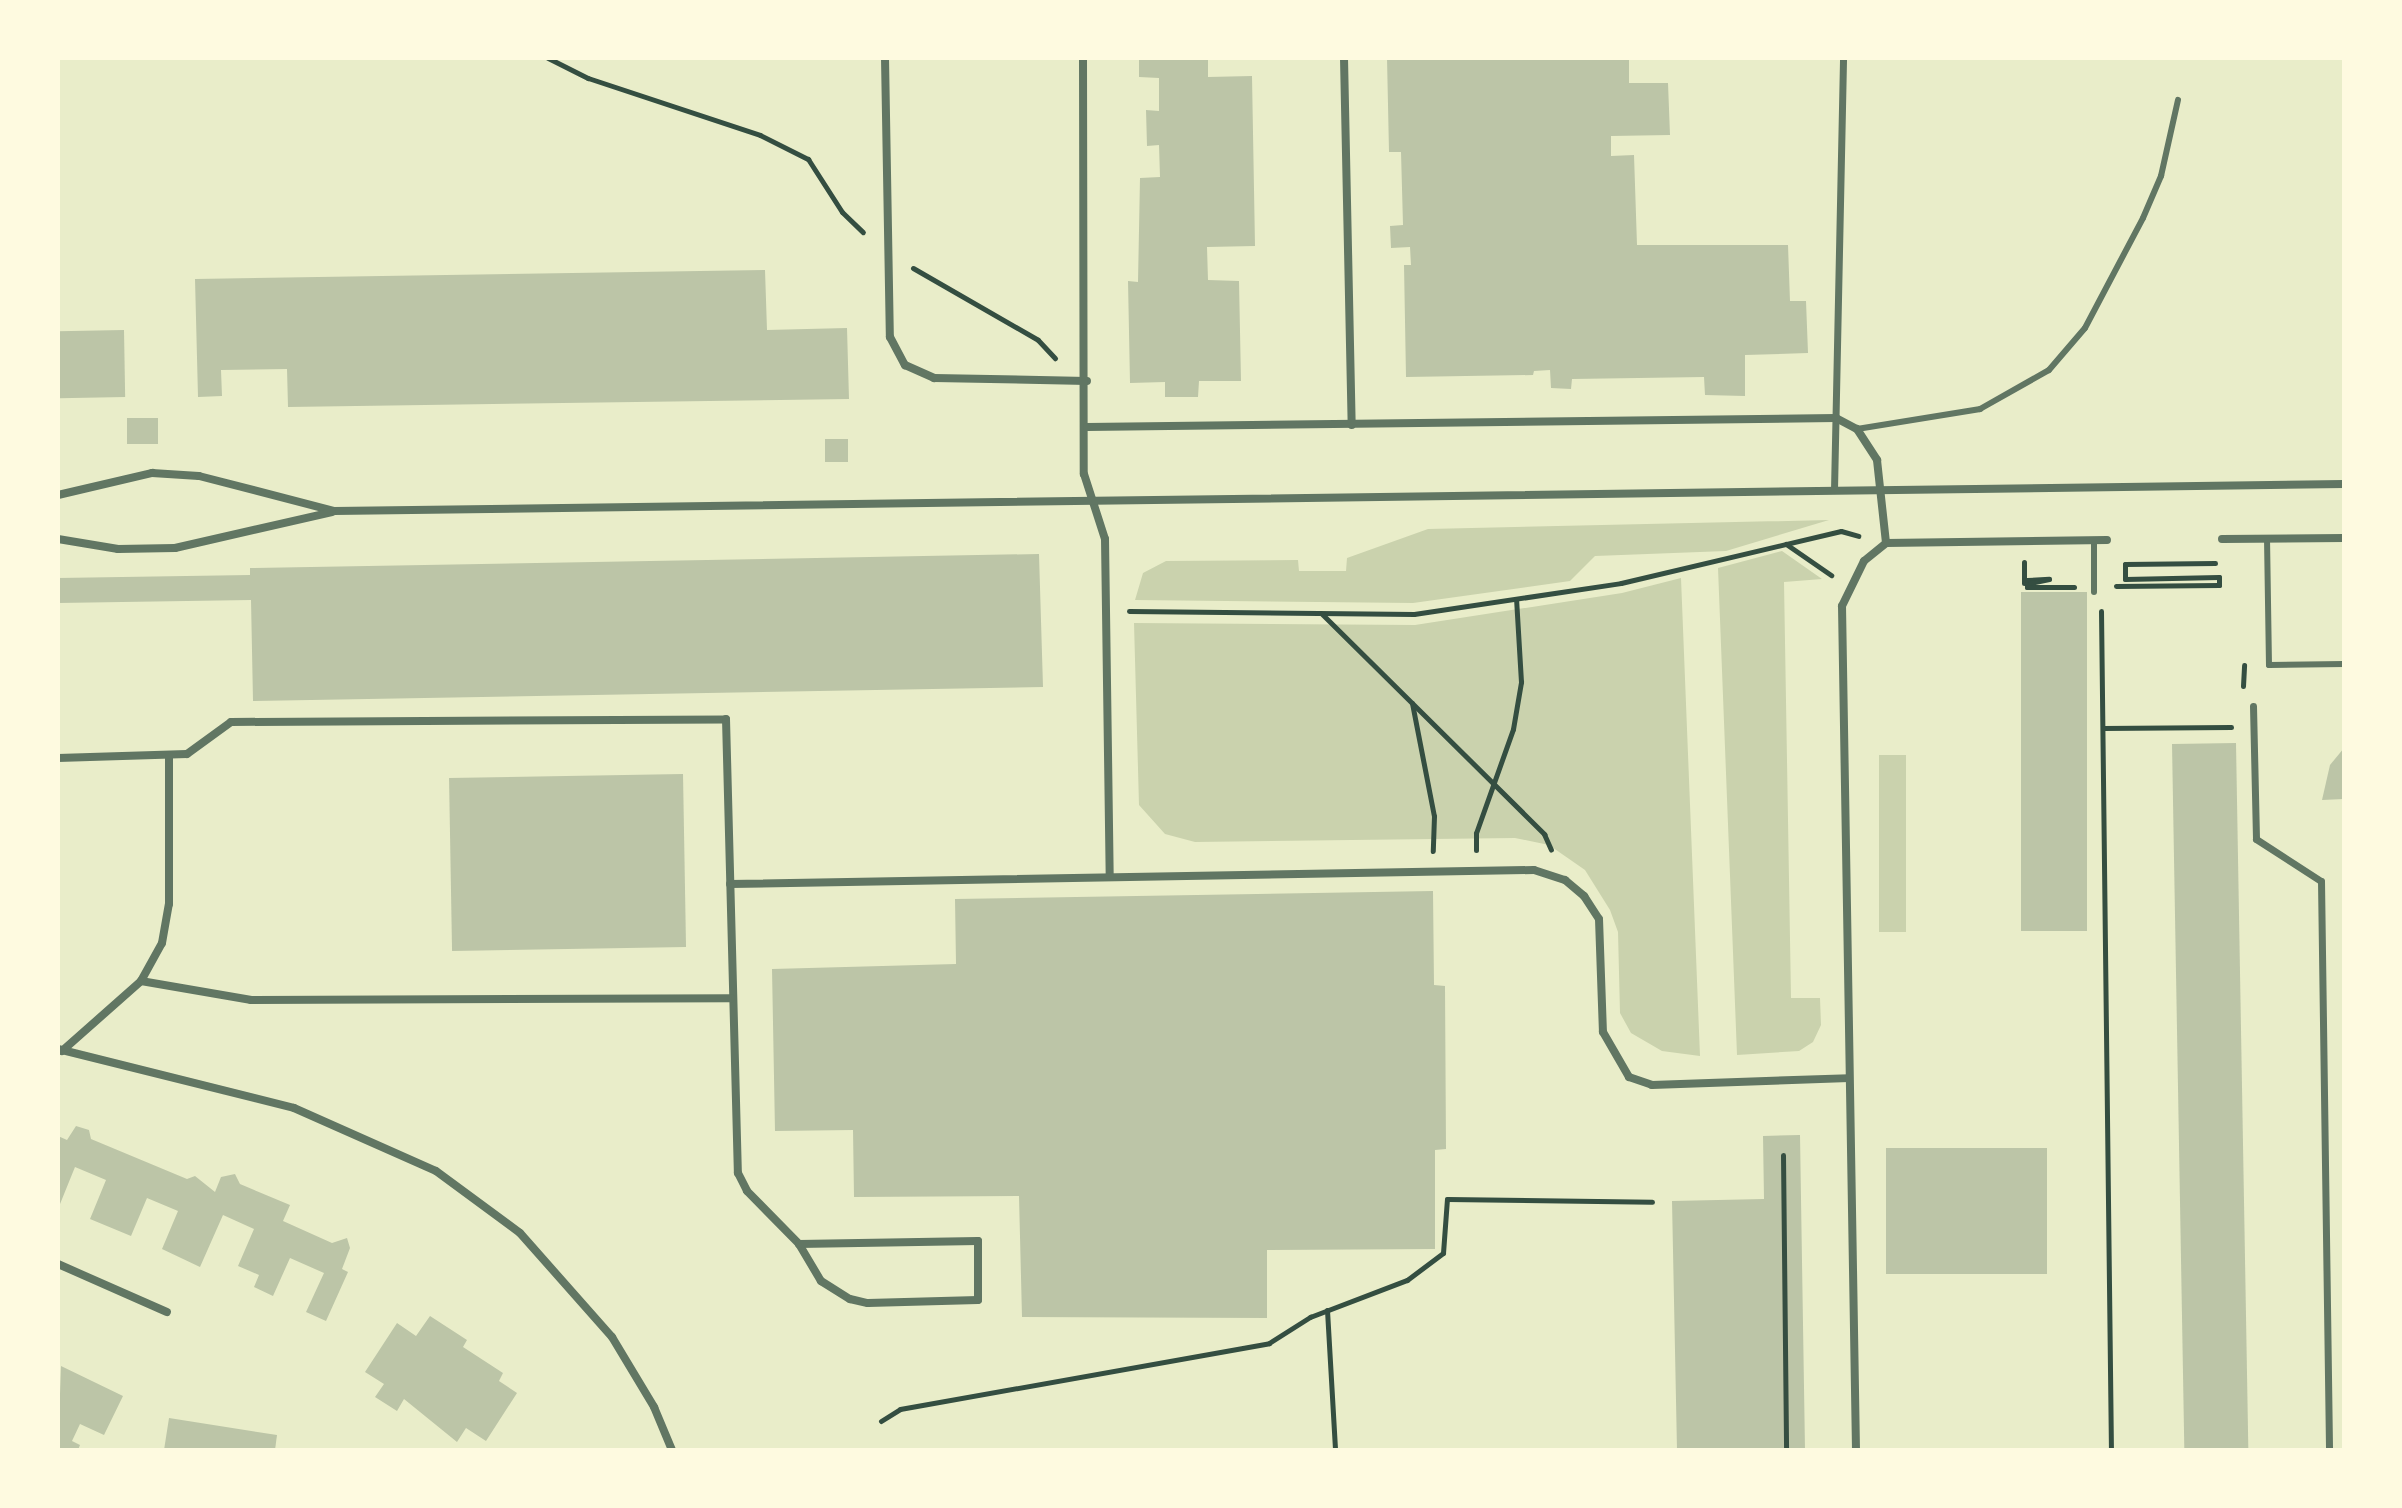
<!DOCTYPE html>
<html>
<head>
<meta charset="utf-8">
<style>
	body { margin:0 }
	#map { position:relative; width:2402px; height:1508px; overflow:hidden; background:#e9edc9; font-family:Overpass,sans-serif }
	div>[style] { position:absolute }
	[style*='--x'] { left:calc(var(--x)*1px); top:calc(var(--y)*1px); width:calc(var(--w)*1px); rotate:calc(var(--a)*1deg) }
	.green>* { inset:0; background:#cad2ad; transform-origin:0 0 }
	.building>* { inset:0; background:#bcc5a7; transform-origin:0 0 }
	.path>* { height:5px; margin:-2.5px; padding:0 2.5px; transform-origin:2.5px; border-radius:2.5px; background:#344e41 }
	.service>* { height:6px; margin:-3px; padding:0 3px; transform-origin:3px; border-radius:3px; background:#617663 }
	.pedestrian>* { height:7px; margin:-3.5px; padding:0 3.5px; transform-origin:3.5px; border-radius:3.5px; background:#617663 }
	.minor>* { height:8px; margin:-4px; padding:0 4px; transform-origin:4px; border-radius:4px; background:#617663 }
	span { translate:-50% -50%; white-space:nowrap; text-align:center; line-height:1.15; -webkit-text-stroke:7px #fefae0; paint-order:stroke }
	.frame { position:absolute; inset:0; border:60px solid #fefae0; pointer-events:none }
</style>
</head>
<body>
<div id="map">
	<div class="green">
		<div style="clip-path:polygon(1829px 520px,1726px 551px,1595px 556px,1570px 581px,1413px 603px,1135px 600px,1143px 573px,1166px 561px,1298px 560px,1299px 571px,1346px 571px,1347px 558px,1428px 529px)"></div>
		<div style="clip-path:polygon(1782px 551px,1822px 579px,1784px 582px,1791px 998px,1820px 998px,1821px 1025px,1813px 1042px,1799px 1051px,1737px 1055px,1718px 568px)"></div>
		<div style="clip-path:polygon(1681px 578px,1700px 1056px,1662px 1051px,1631px 1033px,1620px 1013px,1618px 932px,1610px 910px,1585px 870px,1549px 845px,1515px 838px,1195px 842px,1165px 834px,1139px 805px,1134px 623px,1415px 625px,1622px 593px)"></div>
		<div style="left:1879px;top:755px;width:27px;height:177px"></div>
	</div>
	<div class="building">
		<div style="clip-path:polygon(1139px 58px,1208px 58px,1208px 77px,1252px 76px,1255px 246px,1207px 247px,1208px 280px,1239px 281px,1241px 381px,1199px 381px,1198px 397px,1165px 397px,1165px 382px,1130px 383px,1128px 281px,1138px 282px,1140px 178px,1160px 177px,1159px 145px,1147px 146px,1146px 110px,1159px 111px,1159px 78px,1139px 77px)"></div>
		<div style="clip-path:polygon(1387px 58px,1629px 58px,1629px 83px,1668px 83px,1670px 135px,1611px 136px,1611px 156px,1634px 155px,1637px 245px,1788px 245px,1790px 301px,1806px 301px,1808px 353px,1745px 355px,1745px 396px,1705px 395px,1704px 377px,1572px 379px,1571px 389px,1551px 388px,1550px 370px,1534px 371px,1533px 375px,1406px 377px,1404px 265px,1411px 265px,1410px 247px,1391px 248px,1390px 226px,1403px 225px,1401px 152px,1389px 152px)"></div>
		<div style="clip-path:polygon(765px 270px,767px 330px,847px 328px,849px 399px,288px 407px,287px 369px,221px 370px,222px 396px,198px 397px,195px 279px)"></div>
		<div style="left:124px;top:330px;width:67px;height:66px;rotate:89deg"></div>
		<div style="left:158px;top:418px;width:26px;height:31px;rotate:90deg"></div>
		<div style="left:825px;top:439px;width:23px;height:23px"></div>
		<div style="clip-path:polygon(1039px 554px,1043px 687px,253px 701px,251px 600px,58px 603px,58px 578px,250px 575px,250px 568px)"></div>
		<div style="left:2021px;top:592px;width:66px;height:339px"></div>
		<div style="left:2236px;top:743px;width:707px;height:64px;rotate:89deg"></div>
		<div style="clip-path:polygon(2344px 748px,2344px 799px,2322px 800px,2330px 765px)"></div>
		<div style="left:683px;top:774px;width:173px;height:234px;rotate:89deg"></div>
		<div style="clip-path:polygon(1433px 891px,1434px 985px,1445px 986px,1446px 1149px,1435px 1150px,1435px 1249px,1267px 1250px,1267px 1318px,1022px 1317px,1019px 1196px,854px 1197px,853px 1130px,775px 1131px,772px 969px,956px 964px,955px 899px)"></div>
		<div style="clip-path:polygon(76px 1126px,89px 1130px,91px 1139px,187px 1179px,195px 1176px,215px 1192px,221px 1177px,235px 1174px,240px 1184px,290px 1205px,283px 1221px,332px 1243px,347px 1238px,350px 1248px,342px 1269px,348px 1272px,326px 1321px,306px 1312px,324px 1273px,290px 1258px,273px 1296px,254px 1287px,259px 1275px,238px 1266px,254px 1229px,223px 1215px,200px 1267px,162px 1249px,178px 1211px,147px 1198px,131px 1236px,90px 1219px,106px 1180px,75px 1167px,58px 1209px,58px 1136px,67px 1140px)"></div>
		<div style="clip-path:polygon(1800px 1135px,1805px 1450px,1677px 1450px,1672px 1201px,1764px 1199px,1763px 1136px)"></div>
		<div style="left:1886px;top:1148px;width:161px;height:126px"></div>
		<div style="clip-path:polygon(430px 1316px,467px 1340px,463px 1347px,503px 1373px,499px 1381px,517px 1393px,486px 1441px,466px 1428px,457px 1442px,404px 1399px,397px 1411px,375px 1397px,384px 1384px,365px 1372px,397px 1323px,416px 1336px)"></div>
		<div style="clip-path:polygon(61px 1366px,123px 1396px,104px 1435px,80px 1424px,72px 1441px,80px 1445px,78px 1450px,58px 1450px)"></div>
		<div style="clip-path:polygon(169px 1418px,277px 1435px,275px 1450px,164px 1450px)"></div>
	</div>
	<div class="path">
		<div style="--x:548;--y:58;--w:45;--a:26.6"></div>
		<div style="--x:588;--y:78;--w:181;--a:18.3"></div>
		<div style="--x:760;--y:135;--w:54;--a:26.6"></div>
		<div style="--x:808;--y:159;--w:63;--a:57.3"></div>
		<div style="--x:842;--y:212;--w:29;--a:44"></div>
		<div style="--x:913;--y:268;--w:144;--a:29.9"></div>
		<div style="--x:1038;--y:340;--w:25;--a:47"></div>
		<div style="--x:1786;--y:544;--w:55;--a:34.6"></div>
		<div style="--x:2024;--y:562;--w:21;--a:90"></div>
		<div style="--x:2027;--y:580;--w:7;--a:90"></div>
		<div style="--x:2027;--y:587;--w:47;--a:0"></div>
		<div style="--x:2027;--y:580;--w:22;--a:-3"></div>
		<div style="--x:2049;--y:579;--w:19;--a:168"></div>
		<div style="--x:2116;--y:586;--w:103;--a:-0.6"></div>
		<div style="--x:2219;--y:585;--w:8;--a:-90"></div>
		<div style="--x:2219;--y:577;--w:94;--a:178.8"></div>
		<div style="--x:2125;--y:579;--w:15;--a:-90"></div>
		<div style="--x:2125;--y:564;--w:90;--a:-0.6"></div>
		<div style="--x:1129;--y:611;--w:285;--a:0.6"></div>
		<div style="--x:1414;--y:614;--w:209;--a:-8.5"></div>
		<div style="--x:1621;--y:583;--w:226;--a:-13.3"></div>
		<div style="--x:1841;--y:531;--w:18;--a:16"></div>
		<div style="--x:2101;--y:611;--w:839;--a:89.32"></div>
		<div style="--x:1322;--y:614;--w:313;--a:44.7"></div>
		<div style="--x:1544;--y:834;--w:17;--a:66"></div>
		<div style="--x:2243;--y:686;--w:21;--a:-87"></div>
		<div style="--x:1412;--y:703;--w:115;--a:79"></div>
		<div style="--x:1434;--y:816;--w:35;--a:92"></div>
		<div style="--x:2103;--y:728;--w:128;--a:-0.4"></div>
		<div style="--x:1476;--y:850;--w:17;--a:-90"></div>
		<div style="--x:1476;--y:833;--w:110;--a:-70.4"></div>
		<div style="--x:1513;--y:729;--w:48;--a:-80.3"></div>
		<div style="--x:1521;--y:682;--w:83;--a:-93.4"></div>
		<div style="--x:1783;--y:1155;--w:295;--a:89.4"></div>
		<div style="--x:1327;--y:1310;--w:140;--a:86.7"></div>
		<div style="--x:881;--y:1421;--w:22;--a:-32"></div>
		<div style="--x:900;--y:1409;--w:375;--a:-10.1"></div>
		<div style="--x:1269;--y:1343;--w:49;--a:-32.4"></div>
		<div style="--x:1310;--y:1317;--w:104;--a:-20.9"></div>
		<div style="--x:1407;--y:1280;--w:45;--a:-36.9"></div>
		<div style="--x:1443;--y:1253;--w:54;--a:-85.8"></div>
		<div style="--x:1447;--y:1199;--w:205;--a:0.8"></div>
	</div>
	<div class="service">
		<div style="--x:1857;--y:429;--w:125;--a:-9.2"></div>
		<div style="--x:1980;--y:409;--w:79;--a:-29.5"></div>
		<div style="--x:2049;--y:370;--w:55;--a:-49.4"></div>
		<div style="--x:2085;--y:328;--w:124;--a:-62.2"></div>
		<div style="--x:2143;--y:218;--w:46;--a:-66.8"></div>
		<div style="--x:2161;--y:176;--w:78;--a:-77.4"></div>
		<div style="--x:2267;--y:538;--w:127;--a:89.1"></div>
		<div style="--x:2269;--y:665;--w:75;--a:-0.8"></div>
		<div style="--x:2094;--y:540;--w:52;--a:90"></div>
	</div>
	<div class="pedestrian">
		<div style="--x:1834;--y:490;--w:432;--a:-88.8"></div>
		<div style="--x:2253;--y:706;--w:133;--a:88.7"></div>
		<div style="--x:2256;--y:839;--w:77;--a:32.9"></div>
		<div style="--x:2321;--y:881;--w:569;--a:89.19"></div>
	</div>
	<div class="minor">
		<div style="--x:885;--y:58;--w:279;--a:89"></div>
		<div style="--x:890;--y:337;--w:32;--a:62"></div>
		<div style="--x:905;--y:365;--w:32;--a:24"></div>
		<div style="--x:934;--y:378;--w:153;--a:1.1"></div>
		<div style="--x:1083;--y:58;--w:416;--a:89.9"></div>
		<div style="--x:1084;--y:474;--w:68;--a:72.1"></div>
		<div style="--x:1105;--y:539;--w:338;--a:89.2"></div>
		<div style="--x:1344;--y:58;--w:367;--a:88.8"></div>
		<div style="--x:1087;--y:427;--w:749;--a:-0.69"></div>
		<div style="--x:1836;--y:418;--w:24;--a:28"></div>
		<div style="--x:1857;--y:429;--w:37;--a:57"></div>
		<div style="--x:1877;--y:460;--w:83;--a:83.8"></div>
		<div style="--x:58;--y:495;--w:97;--a:-13.2"></div>
		<div style="--x:152;--y:473;--w:47;--a:3.7"></div>
		<div style="--x:199;--y:476;--w:139;--a:14.5"></div>
		<div style="--x:334;--y:511;--w:2010;--a:-0.77"></div>
		<div style="--x:58;--y:539;--w:61;--a:9.5"></div>
		<div style="--x:118;--y:549;--w:57;--a:-1"></div>
		<div style="--x:175;--y:548;--w:161;--a:-12.9"></div>
		<div style="--x:2222;--y:539;--w:122;--a:-0.5"></div>
		<div style="--x:58;--y:758;--w:129;--a:-1.8"></div>
		<div style="--x:187;--y:754;--w:54;--a:-36"></div>
		<div style="--x:231;--y:722;--w:495;--a:-0.3"></div>
		<div style="--x:726;--y:719;--w:454;--a:88.5"></div>
		<div style="--x:738;--y:1173;--w:20;--a:63"></div>
		<div style="--x:747;--y:1191;--w:74;--a:45.5"></div>
		<div style="--x:799;--y:1244;--w:43;--a:59.3"></div>
		<div style="--x:821;--y:1281;--w:34;--a:32"></div>
		<div style="--x:850;--y:1299;--w:18;--a:13"></div>
		<div style="--x:868;--y:1303;--w:110;--a:-1.6"></div>
		<div style="--x:978;--y:1300;--w:59;--a:-90"></div>
		<div style="--x:978;--y:1241;--w:179;--a:179"></div>
		<div style="--x:730;--y:884;--w:804;--a:-1"></div>
		<div style="--x:1534;--y:870;--w:33;--a:18"></div>
		<div style="--x:1565;--y:880;--w:25;--a:40"></div>
		<div style="--x:1584;--y:896;--w:27;--a:57"></div>
		<div style="--x:1599;--y:919;--w:113;--a:88"></div>
		<div style="--x:1603;--y:1032;--w:52;--a:60"></div>
		<div style="--x:1629;--y:1077;--w:24;--a:19"></div>
		<div style="--x:1652;--y:1085;--w:197;--a:-2"></div>
		<div style="--x:141;--y:981;--w:43;--a:-61.1"></div>
		<div style="--x:162;--y:943;--w:40;--a:-80"></div>
		<div style="--x:169;--y:904;--w:149;--a:-90"></div>
		<div style="--x:58;--y:1049;--w:243;--a:14"></div>
		<div style="--x:294;--y:1108;--w:155;--a:23.9"></div>
		<div style="--x:436;--y:1171;--w:104;--a:36.4"></div>
		<div style="--x:520;--y:1233;--w:139;--a:48.5"></div>
		<div style="--x:612;--y:1337;--w:82;--a:59"></div>
		<div style="--x:654;--y:1407;--w:47;--a:67.3"></div>
		<div style="--x:62;--y:1051;--w:106;--a:-41.5"></div>
		<div style="--x:141;--y:981;--w:112;--a:9.8"></div>
		<div style="--x:251;--y:1000;--w:480;--a:-0.2"></div>
		<div style="--x:58;--y:1264;--w:119;--a:23.8"></div>
		<div style="--x:1856;--y:1450;--w:844;--a:-90.95"></div>
		<div style="--x:1842;--y:606;--w:50;--a:-63.9"></div>
		<div style="--x:1864;--y:561;--w:28;--a:-39"></div>
		<div style="--x:1886;--y:543;--w:221;--a:-0.8"></div>
	</div>
	<div class="frame"></div>
</div>
</body>
</html>
